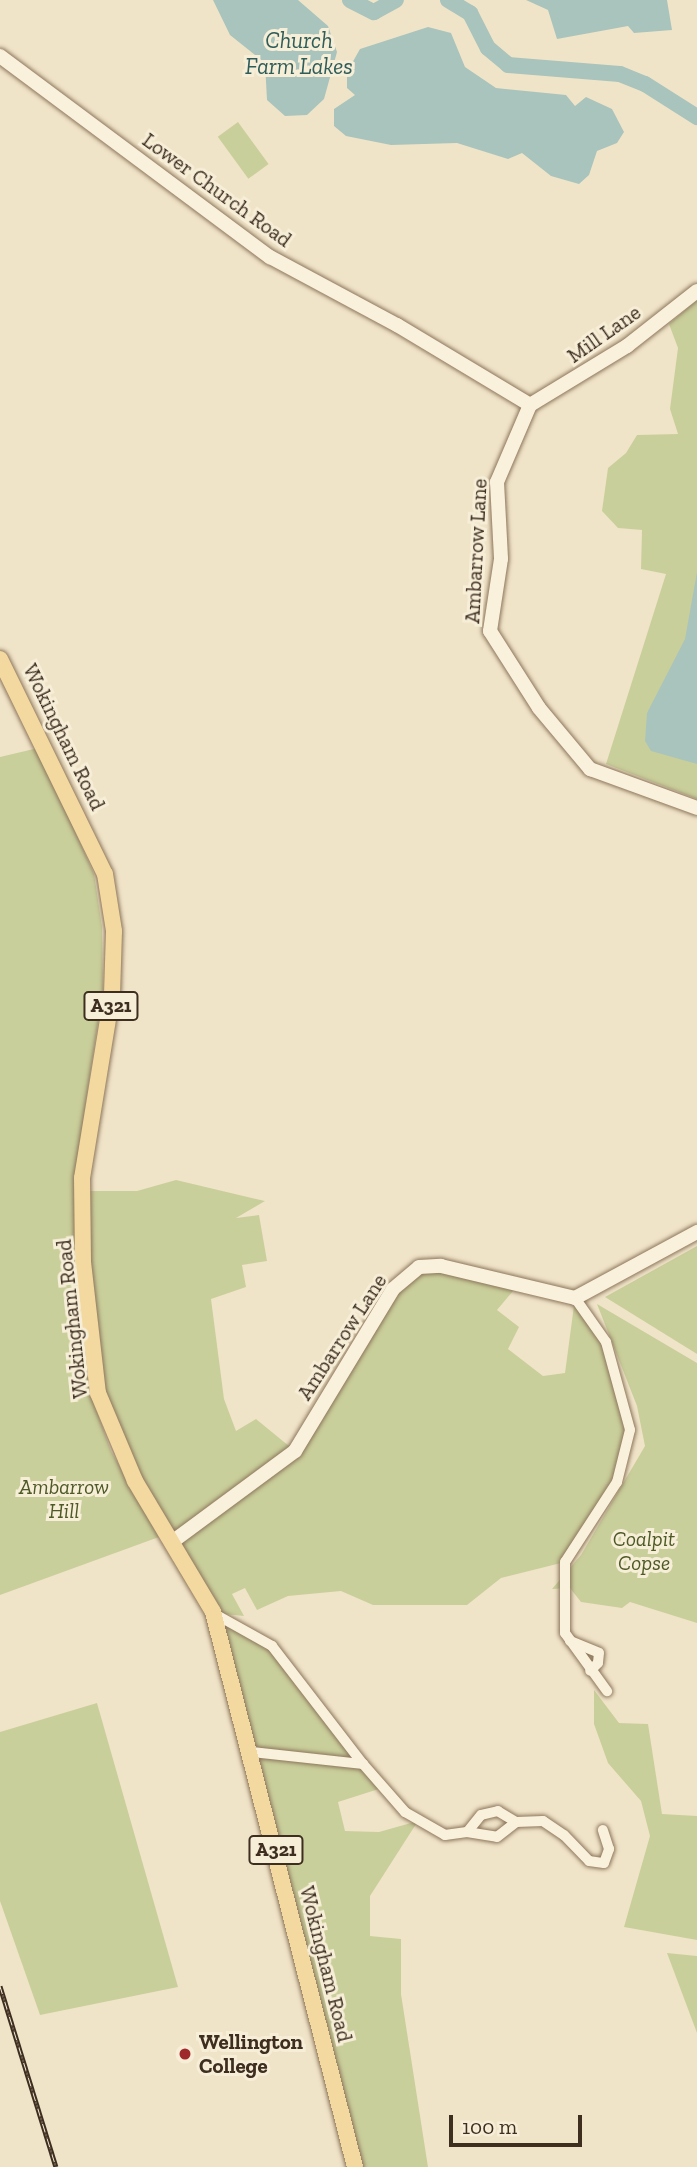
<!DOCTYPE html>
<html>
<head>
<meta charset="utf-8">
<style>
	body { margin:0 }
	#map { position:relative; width:697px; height:2167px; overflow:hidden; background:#f0e4c8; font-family:"Zilla Slab",serif }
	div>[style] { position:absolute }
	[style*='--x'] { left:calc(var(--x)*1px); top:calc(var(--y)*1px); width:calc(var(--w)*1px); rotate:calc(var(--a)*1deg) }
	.green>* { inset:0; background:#c9cf9b; transform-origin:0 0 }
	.water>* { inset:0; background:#a9c4bc }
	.river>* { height:16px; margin:-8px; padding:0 8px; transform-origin:8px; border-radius:8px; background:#a9c4bc }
	.roads { filter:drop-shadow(0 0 2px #8d765c) drop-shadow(0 0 2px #8d765c) }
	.street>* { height:10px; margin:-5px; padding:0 5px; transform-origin:5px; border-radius:5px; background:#faf1dc }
	.secondary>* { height:14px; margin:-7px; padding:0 7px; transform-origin:7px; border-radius:7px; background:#faf1dc }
	.primary>* { height:16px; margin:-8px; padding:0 8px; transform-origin:8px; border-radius:8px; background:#f3d9a0 }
	.rail>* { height:5px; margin-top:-2.5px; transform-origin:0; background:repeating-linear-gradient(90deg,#f7eed8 0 8px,#3d2e20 0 16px); box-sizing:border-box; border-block:2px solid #3d2e20 }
	.dots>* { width:19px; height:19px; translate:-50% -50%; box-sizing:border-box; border:4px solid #f7eed8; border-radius:50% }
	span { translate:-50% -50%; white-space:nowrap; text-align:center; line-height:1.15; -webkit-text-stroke:6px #f7eed8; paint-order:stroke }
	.shield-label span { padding:2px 5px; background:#f7eed8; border:2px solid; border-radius:5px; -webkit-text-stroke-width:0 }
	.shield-label { font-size:19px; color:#3d2e20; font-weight:700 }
	.street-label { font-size:21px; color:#3d2e20 }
	.park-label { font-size:21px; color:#4d5a26; font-style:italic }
	.poi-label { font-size:21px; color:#3d2e20; font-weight:700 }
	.left { translate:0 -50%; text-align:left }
	.water-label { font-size:23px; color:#2f5d5a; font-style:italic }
	.scale { position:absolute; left:449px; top:2115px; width:133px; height:32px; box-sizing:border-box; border:4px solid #3d2e20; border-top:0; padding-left:9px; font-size:21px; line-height:24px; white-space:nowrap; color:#3d2e20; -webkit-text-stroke:5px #f7eed8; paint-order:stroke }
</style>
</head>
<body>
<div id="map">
	<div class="green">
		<div style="left:238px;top:122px;width:52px;height:25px;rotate:54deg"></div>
		<div style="clip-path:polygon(697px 300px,697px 799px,606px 764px,666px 574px,641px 569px,642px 530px,618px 528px,602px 511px,608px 468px,626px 453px,637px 435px,678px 434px,670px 409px,678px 348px,669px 324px)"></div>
		<div style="clip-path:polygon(38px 748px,94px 874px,102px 927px,103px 989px,81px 1135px,77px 1199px,91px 1395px,111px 1451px,159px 1537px,0 1595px,0 757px)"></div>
		<div style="clip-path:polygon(176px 1180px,265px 1201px,236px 1218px,259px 1215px,267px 1261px,242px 1265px,246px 1287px,211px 1299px,224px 1399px,236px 1431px,256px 1419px,295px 1451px,393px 1289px,419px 1267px,518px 1285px,497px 1310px,519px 1327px,508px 1349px,543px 1376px,565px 1373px,575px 1298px,606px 1342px,630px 1430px,617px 1482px,565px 1562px,501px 1578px,467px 1605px,373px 1605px,341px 1591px,288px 1596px,257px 1610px,245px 1588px,232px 1594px,244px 1616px,215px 1613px,272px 1646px,385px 1787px,338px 1802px,345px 1831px,379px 1832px,418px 1821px,370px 1896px,370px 1936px,401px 1939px,401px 1994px,428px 2167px,355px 2167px,213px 1612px,98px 1393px,82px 1191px,137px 1191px)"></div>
		<div style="clip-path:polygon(697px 1246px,697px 1354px,605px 1297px)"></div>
		<div style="clip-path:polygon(597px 1304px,697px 1363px,697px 1623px,630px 1602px,622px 1608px,581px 1602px,570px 1588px,552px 1589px,581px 1555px,645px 1446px,637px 1406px)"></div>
		<div style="clip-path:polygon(594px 1690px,619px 1723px,648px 1724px,662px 1814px,697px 1816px,697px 1940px,624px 1927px,650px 1836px,641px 1801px,608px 1763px,594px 1724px)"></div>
		<div style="clip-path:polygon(97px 1703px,178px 1987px,40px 2015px,0 1901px,0 1732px)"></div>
		<div style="clip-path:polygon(667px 1953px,697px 1956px,697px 2033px)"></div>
	</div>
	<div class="water">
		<div style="clip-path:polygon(213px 0,298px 0,328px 26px,337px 52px,324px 99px,307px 115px,285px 116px,267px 100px,265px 63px,230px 35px)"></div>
		<div style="clip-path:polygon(526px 0,667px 0,672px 30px,634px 33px,628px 26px,557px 39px,548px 10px)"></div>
		<div style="clip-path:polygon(428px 27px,451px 33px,465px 67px,496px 88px,566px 95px,575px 106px,586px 97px,612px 109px,624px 132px,617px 143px,597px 151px,589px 175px,579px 184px,551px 176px,522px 153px,508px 159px,457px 143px,391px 145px,346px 136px,334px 126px,334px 109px,355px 95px,347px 88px,347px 72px,360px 49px)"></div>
		<div style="clip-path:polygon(697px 572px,697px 764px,651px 751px,645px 741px,647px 713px,685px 639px)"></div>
	</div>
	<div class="river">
		<div style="--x:350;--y:0;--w:27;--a:27"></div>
		<div style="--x:374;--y:12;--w:25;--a:-29"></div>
		<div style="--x:448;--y:0;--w:26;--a:31"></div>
		<div style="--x:470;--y:13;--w:39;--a:63"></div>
		<div style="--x:488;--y:48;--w:26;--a:40"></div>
		<div style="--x:508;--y:65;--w:112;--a:4.6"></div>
		<div style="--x:620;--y:74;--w:27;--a:22"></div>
		<div style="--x:645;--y:84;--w:62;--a:32.4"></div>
	</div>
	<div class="roads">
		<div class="street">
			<div style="--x:575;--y:1298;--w:54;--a:54.8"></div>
			<div style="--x:606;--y:1342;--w:91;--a:74.7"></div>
			<div style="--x:630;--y:1430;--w:54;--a:104"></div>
			<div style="--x:617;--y:1482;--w:95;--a:123"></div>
			<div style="--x:565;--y:1562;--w:71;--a:90"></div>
			<div style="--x:565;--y:1633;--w:72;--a:54.1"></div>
			<div style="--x:213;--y:1613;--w:68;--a:29.2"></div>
			<div style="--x:272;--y:1646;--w:149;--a:52.4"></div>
			<div style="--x:570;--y:1641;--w:31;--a:22"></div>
			<div style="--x:599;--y:1653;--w:10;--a:96"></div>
			<div style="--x:598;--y:1663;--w:11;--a:135"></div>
			<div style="--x:252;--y:1752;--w:112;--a:6.2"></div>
			<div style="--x:363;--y:1764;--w:64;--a:48.8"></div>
			<div style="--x:405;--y:1812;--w:46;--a:29.9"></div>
			<div style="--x:445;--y:1835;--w:22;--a:-8"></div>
			<div style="--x:467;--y:1832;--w:30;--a:9"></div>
			<div style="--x:497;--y:1837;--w:24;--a:-38"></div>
			<div style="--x:516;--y:1822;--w:21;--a:-149"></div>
			<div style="--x:498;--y:1811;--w:17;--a:167"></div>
			<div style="--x:481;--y:1815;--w:22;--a:129"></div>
			<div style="--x:516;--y:1822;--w:27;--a:-2"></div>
			<div style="--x:543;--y:1821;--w:25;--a:34"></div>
			<div style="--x:564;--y:1835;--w:36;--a:46"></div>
			<div style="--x:589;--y:1861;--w:15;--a:8"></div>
			<div style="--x:604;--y:1863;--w:15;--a:-70"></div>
			<div style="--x:609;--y:1849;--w:20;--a:-108"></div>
		</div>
		<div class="secondary">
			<div style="--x:0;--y:56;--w:337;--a:36.7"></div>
			<div style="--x:270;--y:257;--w:144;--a:28.2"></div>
			<div style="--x:397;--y:325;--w:155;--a:31"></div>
			<div style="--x:530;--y:405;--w:84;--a:113.2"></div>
			<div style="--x:497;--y:482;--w:77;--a:87"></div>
			<div style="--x:501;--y:559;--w:73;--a:98.7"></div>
			<div style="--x:490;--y:631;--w:91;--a:57.5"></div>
			<div style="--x:539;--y:708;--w:80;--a:50.1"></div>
			<div style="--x:590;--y:769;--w:114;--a:20"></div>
			<div style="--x:530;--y:405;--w:114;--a:-31.3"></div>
			<div style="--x:627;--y:346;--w:89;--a:-38.2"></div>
			<div style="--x:172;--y:1542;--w:153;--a:-36.5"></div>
			<div style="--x:295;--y:1451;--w:189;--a:-58.8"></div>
			<div style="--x:393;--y:1289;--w:34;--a:-40"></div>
			<div style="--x:419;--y:1267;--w:22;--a:-3"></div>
			<div style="--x:441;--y:1266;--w:138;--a:13.4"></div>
			<div style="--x:575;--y:1298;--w:139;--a:-28.4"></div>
		</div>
		<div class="primary">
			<div style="--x:0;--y:659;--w:239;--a:64"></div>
			<div style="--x:105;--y:874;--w:58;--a:81"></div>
			<div style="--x:114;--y:931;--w:64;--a:91.8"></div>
			<div style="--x:112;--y:995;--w:185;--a:99.3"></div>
			<div style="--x:82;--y:1178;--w:84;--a:89.3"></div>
			<div style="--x:83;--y:1262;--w:132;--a:83.5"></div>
			<div style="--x:98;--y:1393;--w:95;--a:67.2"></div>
			<div style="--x:135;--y:1481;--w:152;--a:59.2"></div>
			<div style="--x:213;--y:1612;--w:573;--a:75.65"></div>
		</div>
	</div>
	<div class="rail">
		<div style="--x:0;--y:1986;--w:189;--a:72.8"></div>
	</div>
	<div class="dots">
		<div style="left:185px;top:2054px;background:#9e2a2b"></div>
	</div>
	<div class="shield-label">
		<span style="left:111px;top:1006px">A321</span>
		<span style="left:276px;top:1850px">A321</span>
	</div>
	<div class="street-label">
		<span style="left:217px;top:190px;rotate:36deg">Lower Church Road</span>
		<span style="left:604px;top:334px;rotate:-35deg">Mill Lane</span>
		<span style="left:476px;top:551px;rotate:-87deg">Ambarrow Lane</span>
		<span style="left:64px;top:737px;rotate:64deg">Wokingham Road</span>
		<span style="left:72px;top:1319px;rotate:-96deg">Wokingham Road</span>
		<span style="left:342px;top:1337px;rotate:-57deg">Ambarrow Lane</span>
		<span style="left:326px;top:1964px;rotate:76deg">Wokingham Road</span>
	</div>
	<div class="park-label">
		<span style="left:64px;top:1499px">Ambarrow<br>Hill</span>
		<span style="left:644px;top:1551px">Coalpit<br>Copse</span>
	</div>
	<div class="poi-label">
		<span class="left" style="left:199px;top:2054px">Wellington<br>College</span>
	</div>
	<div class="water-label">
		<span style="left:299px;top:53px">Church<br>Farm Lakes</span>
	</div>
	<div class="scale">100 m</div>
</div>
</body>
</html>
